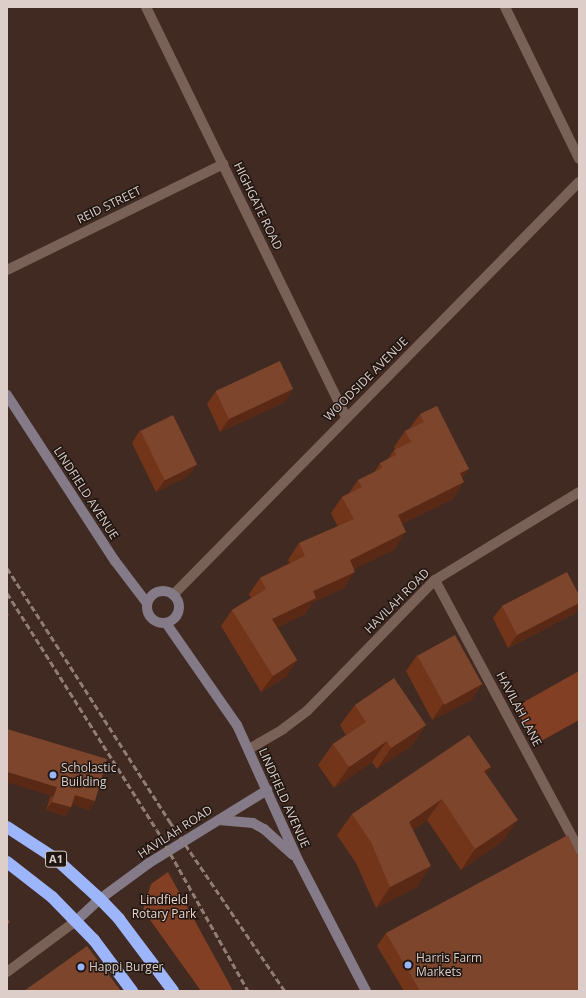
<!DOCTYPE html>
<html>
<head>
<meta charset="utf-8">
<style>
	body { margin:0 }
	#map { position:relative; width:586px; height:998px; overflow:hidden; background:#402a21; font-family:"Open Sans",sans-serif }
	div>[style] { position:absolute }
	[style*='--x'] { left:calc(var(--x)*1px); top:calc(var(--y)*1px); width:calc(var(--w)*1px); rotate:calc(var(--a)*1deg) }
	.green>* { inset:0; background:#833f24 }
	.lane>* { height:10px; margin:-5px; padding:0 5px; transform-origin:5px; border-radius:5px; background:#7a6157 }
	.street>* { height:10px; margin:-5px; padding:0 5px; transform-origin:5px; border-radius:5px; background:#7a6157 }
	.secondary>* { height:10px; margin:-5px; padding:0 5px; transform-origin:5px; border-radius:5px; background:#847a88 }
	.secondary>.ring { margin:-5px; padding:0; box-sizing:content-box; background:none; border:10px solid #847a88; border-radius:50% }
	.highway>* { height:12px; margin:-6px; padding:0 6px; transform-origin:6px; border-radius:6px; background:#9cb5fb }
	.rail>* { height:3px; margin-top:-1.5px; transform-origin:0; background:repeating-linear-gradient(90deg,#8f7d76 0 6px,transparent 0 9px) }
	.wall>* { inset:0; background:#72351a }
	.shaded-wall>* { inset:0; background:#592915; transform-origin:0 0 }
	.building>* { inset:0; background:#7e452d; transform-origin:0 0 }
	.dots>* { width:11px; height:11px; translate:-50% -50%; box-sizing:border-box; border:2px solid #1f1511; border-radius:50% }
	span { translate:-50% -50%; white-space:nowrap; text-align:center; line-height:1.15; -webkit-text-stroke:3px #1f1511; paint-order:stroke }
	.shield-label span { padding:1px 3px; background:#1f1511; border:1px solid; border-radius:3px; -webkit-text-stroke-width:0 }
	.shield-label { font-size:11px; color:#ddcec9; font-weight:700 }
	.street-label { font-size:12px; color:#ddcec9 }
	.poi-label { font-size:12px; color:#ddcec9 }
	.left { translate:0 -50%; text-align:left }
	.park-label { font-size:12px; color:#efd6cc }
	.frame { position:absolute; inset:0; border:8px solid #ddcec9; pointer-events:none }
</style>
</head>
<body>
<div id="map">
	<div class="green">
		<div style="clip-path:polygon(579px 671px,579px 720px,536px 744px,515px 707px)"></div>
		<div style="clip-path:polygon(168px 872px,224px 974px,233px 991px,201px 991px,143px 910px,151px 884px)"></div>
	</div>
	<div class="lane">
		<div style="--x:435;--y:580;--w:306;--a:61.9"></div>
	</div>
	<div class="street">
		<div style="--x:146;--y:7;--w:456;--a:64"></div>
		<div style="--x:505;--y:7;--w:169;--a:64"></div>
		<div style="--x:7;--y:270;--w:241;--a:-26.1"></div>
		<div style="--x:173;--y:595;--w:579;--a:-45.49"></div>
		<div style="--x:249;--y:749;--w:39;--a:-30"></div>
		<div style="--x:283;--y:729;--w:30;--a:-37"></div>
		<div style="--x:307;--y:711;--w:183;--a:-45.7"></div>
		<div style="--x:435;--y:580;--w:169;--a:-31.4"></div>
		<div style="--x:7;--y:972;--w:86;--a:-36.5"></div>
	</div>
	<div class="secondary">
		<div style="--x:7;--y:395;--w:198;--a:57"></div>
		<div style="--x:115;--y:561;--w:53;--a:52.7"></div>
		<div class="ring" style="left:147px;top:591px;width:22px;height:22px"></div>
		<div style="--x:166;--y:623;--w:124;--a:55.2"></div>
		<div style="--x:237;--y:725;--w:148;--a:65.7"></div>
		<div style="--x:298;--y:860;--w:148;--a:62.6"></div>
		<div style="--x:219;--y:820;--w:34;--a:5"></div>
		<div style="--x:253;--y:823;--w:13;--a:29"></div>
		<div style="--x:264;--y:829;--w:39;--a:42"></div>
		<div style="--x:76;--y:921;--w:33;--a:-43"></div>
		<div style="--x:100;--y:899;--w:61;--a:-36.3"></div>
		<div style="--x:149;--y:863;--w:139;--a:-31.7"></div>
	</div>
	<div class="highway">
		<div style="--x:7;--y:827;--w:59;--a:33.1"></div>
		<div style="--x:56;--y:859;--w:59;--a:42.3"></div>
		<div style="--x:100;--y:899;--w:28;--a:46"></div>
		<div style="--x:119;--y:919;--w:90;--a:53.1"></div>
		<div style="--x:7;--y:862;--w:57;--a:37.9"></div>
		<div style="--x:52;--y:897;--w:60;--a:45.7"></div>
		<div style="--x:94;--y:940;--w:64;--a:53.3"></div>
	</div>
	<div class="rail">
		<div style="--x:7;--y:568;--w:302;--a:57.3"></div>
		<div style="--x:170;--y:822;--w:204;--a:55.8"></div>
		<div style="--x:7;--y:593;--w:280;--a:57.7"></div>
		<div style="--x:157;--y:830;--w:185;--a:60.5"></div>
	</div>
	<div class="wall">
		<div style="clip-path:polygon(216px 391px,285px 402px,220px 432px,207px 404px)"></div>
		<div style="clip-path:polygon(420px 414px,469px 469px,462px 478px,453px 499px,402px 524px,395px 549px,354px 569px,344px 588px,313px 602px,305px 614px,277px 627px,297px 660px,286px 677px,261px 692px,221px 626px,232px 610px,251px 598px,249px 594px,260px 578px,290px 563px,288px 560px,299px 543px,338px 527px,331px 513px,342px 497px,349px 493px,358px 480px,374px 473px,380px 463px,387px 460px,394px 450px,395px 450px,394px 447px,405px 431px,409px 429px)"></div>
		<div style="clip-path:polygon(140px 430px,197px 464px,188px 476px,156px 492px,132px 443px)"></div>
		<div style="clip-path:polygon(579px 595px,579px 606px,574px 614px,508px 648px,493px 618px,502px 606px)"></div>
		<div style="clip-path:polygon(417px 655px,482px 684px,471px 700px,432px 720px,406px 671px)"></div>
		<div style="clip-path:polygon(355px 705px,426px 725px,411px 746px,377px 769px,372px 762px,334px 788px,318px 765px,333px 744px,346px 735px,340px 725px)"></div>
		<div style="clip-path:polygon(7px 729px,95px 801px,89px 810px,72px 804px,71px 807px,65px 816px,46px 810px,51px 795px)"></div>
		<div style="clip-path:polygon(486px 774px,504px 840px,461px 870px,427px 820px,413px 830px,417px 887px,376px 908px,356px 863px,337px 835px,352px 814px)"></div>
		<div style="clip-path:polygon(386px 933px,579px 991px,404px 991px,377px 946px)"></div>
	</div>
	<div class="shaded-wall">
		<div style="clip-path:polygon(293px 389px,285px 402px,220px 432px,229px 419px)"></div>
		<div style="clip-path:polygon(197px 464px,188px 476px,156px 492px,165px 480px)"></div>
		<div style="clip-path:polygon(469px 469px,457px 485px,460px 473px)"></div>
		<div style="clip-path:polygon(464px 482px,453px 499px,386px 532px,398px 515px)"></div>
		<div style="clip-path:polygon(406px 532px,395px 549px,338px 577px,350px 560px)"></div>
		<div style="clip-path:polygon(355px 572px,344px 588px,313px 602px,305px 614px,261px 636px,272px 619px,313px 591px)"></div>
		<div style="clip-path:polygon(579px 603px,579px 606px,574px 614px,508px 648px,517px 635px)"></div>
		<div style="clip-path:polygon(297px 660px,286px 677px,261px 692px,273px 676px)"></div>
		<div style="clip-path:polygon(482px 684px,471px 700px,432px 720px,443px 704px)"></div>
		<div style="clip-path:polygon(426px 725px,411px 746px,377px 769px,391px 748px)"></div>
		<div style="clip-path:polygon(387px 741px,372px 762px,334px 788px,349px 767px)"></div>
		<div style="clip-path:polygon(491px 767px,476px 788px,484px 771px)"></div>
		<div style="left:7px;top:772px;width:52px;height:10px;rotate:17deg"></div>
		<div style="clip-path:polygon(75px 795px,95px 801px,89px 810px,69px 803px)"></div>
		<div style="clip-path:polygon(442px 799px,427px 820px,394px 843px,409px 822px)"></div>
		<div style="clip-path:polygon(52px 802px,71px 807px,65px 816px,46px 810px)"></div>
		<div style="clip-path:polygon(518px 820px,504px 840px,461px 870px,475px 849px)"></div>
		<div style="clip-path:polygon(431px 866px,417px 887px,376px 908px,390px 887px)"></div>
	</div>
	<div class="building">
		<div style="left:280px;top:361px;width:31px;height:71px;rotate:65deg"></div>
		<div style="clip-path:polygon(437px 406px,469px 469px,460px 473px,464px 482px,398px 515px,406px 532px,350px 560px,355px 572px,313px 591px,316px 598px,272px 619px,297px 660px,273px 676px,232px 610px,266px 589px,260px 578px,305px 556px,299px 543px,354px 519px,342px 497px,362px 487px,358px 480px,382px 468px,380px 463px,396px 455px,394px 450px,411px 442px,405px 431px,424px 422px,420px 414px)"></div>
		<div style="left:173px;top:415px;width:55px;height:36px;rotate:64deg"></div>
		<div style="clip-path:polygon(567px 572px,579px 595px,579px 603px,517px 635px,502px 606px)"></div>
		<div style="clip-path:polygon(7px 613px,9px 614px,7px 621px)"></div>
		<div style="left:455px;top:635px;width:56px;height:43px;rotate:61deg"></div>
		<div style="clip-path:polygon(394px 678px,426px 725px,391px 748px,387px 741px,349px 767px,333px 744px,366px 722px,355px 705px)"></div>
		<div style="clip-path:polygon(7px 729px,107px 759px,95px 801px,75px 795px,71px 807px,52px 802px,57px 787px,7px 772px)"></div>
		<div style="clip-path:polygon(469px 735px,491px 767px,484px 771px,518px 820px,475px 849px,442px 799px,409px 822px,431px 866px,390px 887px,371px 842px,352px 814px)"></div>
		<div style="clip-path:polygon(568px 835px,579px 858px,579px 991px,420px 991px,386px 933px)"></div>
		<div style="clip-path:polygon(7px 918px,10px 922px,7px 925px)"></div>
		<div style="clip-path:polygon(87px 946px,121px 991px,24px 991px)"></div>
	</div>
	<div class="dots">
		<div style="left:53px;top:775px;background:#9bb5fd"></div>
		<div style="left:408px;top:965px;background:#9bb5fd"></div>
		<div style="left:81px;top:967px;background:#9bb5fd"></div>
	</div>
	<div class="shield-label">
		<span style="left:56px;top:859px">A1</span>
	</div>
	<div class="street-label">
		<span style="left:109px;top:205px;rotate:-26deg">REID STREET</span>
		<span style="left:258px;top:206px;rotate:64deg">HIGHGATE ROAD</span>
		<span style="left:366px;top:379px;rotate:-45deg">WOODSIDE AVENUE</span>
		<span style="left:86px;top:493px;rotate:57deg">LINDFIELD AVENUE</span>
		<span style="left:397px;top:601px;rotate:-45deg">HAVILAH ROAD</span>
		<span style="left:519px;top:709px;rotate:62deg">HAVILAH LANE</span>
		<span style="left:284px;top:798px;rotate:66deg">LINDFIELD AVENUE</span>
		<span style="left:175px;top:832px;rotate:-33deg">HAVILAH ROAD</span>
	</div>
	<div class="poi-label">
		<span class="left" style="left:61px;top:775px">Scholastic<br>Building</span>
		<span class="left" style="left:416px;top:965px">Harris Farm<br>Markets</span>
		<span class="left" style="left:89px;top:967px">Happi Burger</span>
	</div>
	<div class="park-label">
		<span style="left:164px;top:907px">Lindfield<br>Rotary Park</span>
	</div>
	<div class="frame"></div>
</div>
</body>
</html>
